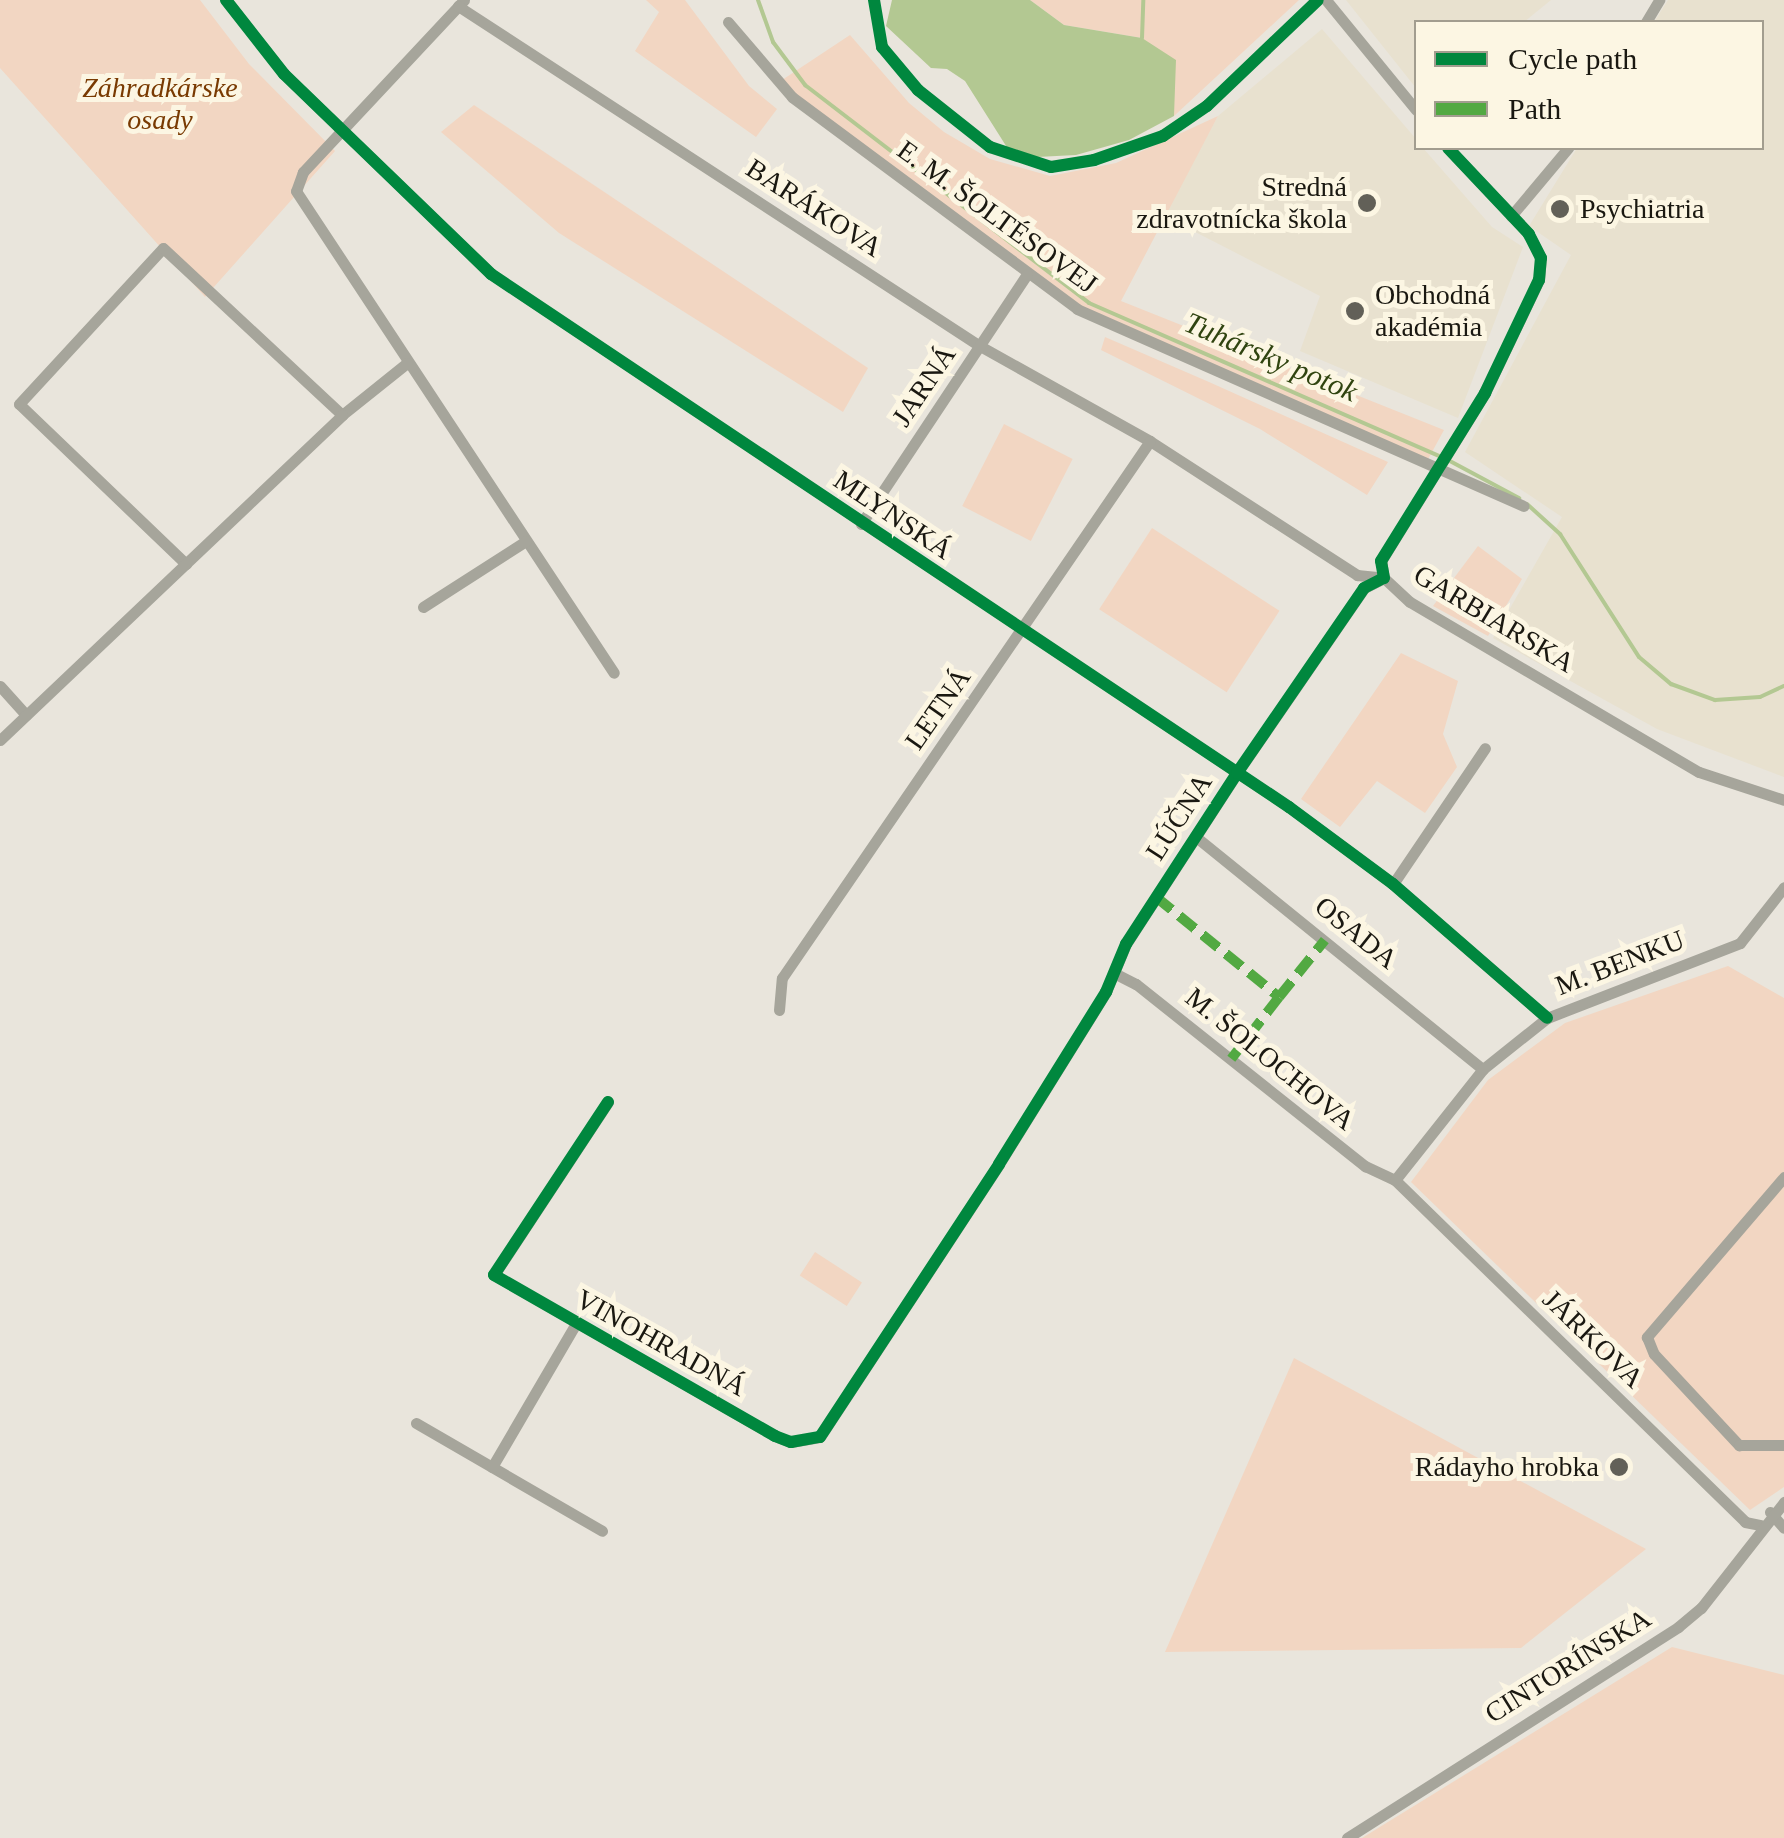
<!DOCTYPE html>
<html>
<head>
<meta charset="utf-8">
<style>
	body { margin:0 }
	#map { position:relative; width:1784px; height:1838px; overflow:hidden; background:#e9e5dc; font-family:"Times New Roman",serif }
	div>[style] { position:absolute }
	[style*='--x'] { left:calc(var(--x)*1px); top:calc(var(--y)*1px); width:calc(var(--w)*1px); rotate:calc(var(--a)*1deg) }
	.built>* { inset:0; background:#e8e1cf }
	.green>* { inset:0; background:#f2d6c2; transform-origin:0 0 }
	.water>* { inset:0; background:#b3c892 }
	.stream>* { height:4px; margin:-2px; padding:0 2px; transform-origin:2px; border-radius:2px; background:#b3c892 }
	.minor>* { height:11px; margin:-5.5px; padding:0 5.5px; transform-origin:5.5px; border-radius:5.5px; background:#a6a59b }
	.quiet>* { height:10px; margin-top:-5px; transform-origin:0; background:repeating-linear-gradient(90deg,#52a942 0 20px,transparent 0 30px) }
	.cycleway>* { height:12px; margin:-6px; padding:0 6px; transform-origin:6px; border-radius:6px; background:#00873e }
	.dots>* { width:28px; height:28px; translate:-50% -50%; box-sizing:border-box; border:5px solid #fcf6e3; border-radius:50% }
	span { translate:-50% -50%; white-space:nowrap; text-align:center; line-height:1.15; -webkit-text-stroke:10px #fcf6e3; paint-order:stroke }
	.park-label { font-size:28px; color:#793a02; font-style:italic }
	.poi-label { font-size:28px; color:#1a1811 }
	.right { translate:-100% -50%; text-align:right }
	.left { translate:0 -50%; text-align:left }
	.street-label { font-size:28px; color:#1a1811 }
	.water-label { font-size:30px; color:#304410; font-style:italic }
	.legend { position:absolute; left:1414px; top:20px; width:350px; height:130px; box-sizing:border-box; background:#fcf6e3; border:2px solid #a29d8f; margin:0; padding:12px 18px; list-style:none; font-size:30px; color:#1a1811 }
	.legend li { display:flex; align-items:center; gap:20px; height:50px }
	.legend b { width:50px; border:2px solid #a29d8f }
</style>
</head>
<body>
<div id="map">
	<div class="built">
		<div style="clip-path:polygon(1346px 0,1551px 0,1524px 22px,1416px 22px,1416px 88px)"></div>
		<div style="clip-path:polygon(1668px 0,1784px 0,1784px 777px,1657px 729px,1493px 638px,1562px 517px,1465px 452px,1571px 255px,1529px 226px,1577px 148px,1762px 148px,1762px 22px,1654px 22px)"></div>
		<div style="clip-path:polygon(1322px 29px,1416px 139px,1416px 148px,1423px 148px,1492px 227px,1523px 247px,1458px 418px,1300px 351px,1320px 296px,1164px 216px,1218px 116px)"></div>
	</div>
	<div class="green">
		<div style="clip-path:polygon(0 0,200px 0,249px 64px,335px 151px,205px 297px,0 68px)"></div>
		<div style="clip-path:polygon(646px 0,685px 0,749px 86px,777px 109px,756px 137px,635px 51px,659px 12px)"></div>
		<div style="clip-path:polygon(1030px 0,1299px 0,1174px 116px,1142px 38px,1064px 25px)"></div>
		<div style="clip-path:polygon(850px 35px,909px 103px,944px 132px,990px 159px,1050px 176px,1116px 163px,1218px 116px,1121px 301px,1444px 430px,1426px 463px,1083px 313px,779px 82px)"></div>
		<div style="clip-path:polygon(474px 105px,868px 368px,843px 412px,559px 233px,441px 132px)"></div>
		<div style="clip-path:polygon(1105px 337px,1209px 382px,1388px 462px,1367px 495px,1260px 429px,1101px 350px)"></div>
		<div style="left:1004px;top:424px;width:77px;height:92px;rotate:27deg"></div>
		<div style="left:1152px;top:528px;width:152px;height:97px;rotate:33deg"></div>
		<div style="clip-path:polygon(1478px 546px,1522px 579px,1488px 636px,1433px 606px)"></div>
		<div style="clip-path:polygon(1401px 653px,1458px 681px,1443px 734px,1457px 767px,1425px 813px,1377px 781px,1340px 827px,1301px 799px)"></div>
		<div style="clip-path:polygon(1728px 966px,1784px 998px,1784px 1487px,1750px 1510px,1411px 1182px,1488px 1080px,1565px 1023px)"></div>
		<div style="left:815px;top:1252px;width:56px;height:28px;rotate:33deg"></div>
		<div style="clip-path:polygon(1294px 1358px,1646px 1549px,1521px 1648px,1165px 1652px)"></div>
		<div style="clip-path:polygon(1672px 1647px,1784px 1675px,1784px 1838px,1362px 1838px)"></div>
	</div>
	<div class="water">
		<div style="clip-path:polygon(892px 0,1030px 0,1064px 25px,1142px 38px,1176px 60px,1174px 116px,1129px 140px,1076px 155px,1037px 157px,1008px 149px,965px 81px,947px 69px,931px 68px,886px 26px)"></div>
	</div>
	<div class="stream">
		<div style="--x:758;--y:0;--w:45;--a:70.3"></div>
		<div style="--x:773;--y:42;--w:54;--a:53.3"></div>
		<div style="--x:805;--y:85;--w:358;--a:37.5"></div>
		<div style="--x:1089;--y:303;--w:383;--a:23.6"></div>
		<div style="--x:1142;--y:38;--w:38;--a:-88"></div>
		<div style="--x:1448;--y:460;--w:81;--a:28.2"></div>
		<div style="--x:1527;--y:504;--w:45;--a:42.3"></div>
		<div style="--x:1560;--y:534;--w:146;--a:57.3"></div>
		<div style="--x:1639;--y:657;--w:42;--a:40.2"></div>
		<div style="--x:1671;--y:684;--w:47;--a:20"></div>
		<div style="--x:1715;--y:700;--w:45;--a:-3.8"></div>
		<div style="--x:1760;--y:697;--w:26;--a:-25"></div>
	</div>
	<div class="minor">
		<div style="--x:226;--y:0;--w:94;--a:51.9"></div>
		<div style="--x:284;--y:74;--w:288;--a:44"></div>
		<div style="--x:491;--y:274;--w:960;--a:33.74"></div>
		<div style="--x:1289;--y:807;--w:129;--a:36.5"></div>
		<div style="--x:1393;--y:884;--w:204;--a:41"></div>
		<div style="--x:464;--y:0;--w:236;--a:133.1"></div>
		<div style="--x:303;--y:172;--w:20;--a:110"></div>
		<div style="--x:296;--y:191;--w:577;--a:56.59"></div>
		<div style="--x:1326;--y:0;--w:142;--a:50.7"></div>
		<div style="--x:458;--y:6;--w:623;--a:33.08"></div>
		<div style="--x:980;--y:346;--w:195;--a:29.2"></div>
		<div style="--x:1150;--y:441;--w:247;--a:32.9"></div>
		<div style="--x:1357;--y:575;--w:27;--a:6"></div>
		<div style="--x:1384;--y:578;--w:35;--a:43"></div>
		<div style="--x:1410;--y:602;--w:335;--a:30.5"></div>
		<div style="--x:1699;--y:772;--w:89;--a:18.2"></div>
		<div style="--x:728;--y:22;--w:99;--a:49.5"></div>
		<div style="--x:792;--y:97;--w:355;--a:36.6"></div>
		<div style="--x:1077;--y:309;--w:488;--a:23.8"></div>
		<div style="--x:1646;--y:22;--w:26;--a:-59"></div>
		<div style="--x:1511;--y:216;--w:89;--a:-50"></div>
		<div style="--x:861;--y:524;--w:300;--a:-56.4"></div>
		<div style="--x:186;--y:564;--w:231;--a:-136.2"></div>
		<div style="--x:19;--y:404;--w:212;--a:-47.3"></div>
		<div style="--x:163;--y:248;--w:245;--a:43"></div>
		<div style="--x:342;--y:415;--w:83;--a:-38.7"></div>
		<div style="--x:423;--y:607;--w:122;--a:-32.7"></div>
		<div style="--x:0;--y:686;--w:39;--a:48"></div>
		<div style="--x:0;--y:740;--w:472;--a:-43.5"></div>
		<div style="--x:1196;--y:837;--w:369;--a:39"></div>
		<div style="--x:1393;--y:884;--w:164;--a:-55.9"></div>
		<div style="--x:1116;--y:974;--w:22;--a:27"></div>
		<div style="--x:1136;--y:984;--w:293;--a:38.5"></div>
		<div style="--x:1365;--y:1166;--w:33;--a:25"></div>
		<div style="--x:1395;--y:1180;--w:489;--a:44.3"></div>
		<div style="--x:1745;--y:1522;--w:16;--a:11"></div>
		<div style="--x:779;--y:1010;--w:32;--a:-85"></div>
		<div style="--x:782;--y:978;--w:651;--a:-55.58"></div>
		<div style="--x:608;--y:1102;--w:207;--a:123.4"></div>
		<div style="--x:494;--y:1275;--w:324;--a:29.8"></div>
		<div style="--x:775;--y:1436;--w:17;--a:21"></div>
		<div style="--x:791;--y:1442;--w:29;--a:-10"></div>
		<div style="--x:820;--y:1437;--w:326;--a:-56.7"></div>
		<div style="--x:999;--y:1164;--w:203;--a:-58.1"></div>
		<div style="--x:1106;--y:992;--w:52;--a:-67.4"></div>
		<div style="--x:1126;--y:944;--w:204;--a:-57"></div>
		<div style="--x:1237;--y:773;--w:224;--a:-55.5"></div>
		<div style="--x:1364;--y:588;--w:22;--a:-27"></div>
		<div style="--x:1384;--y:578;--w:17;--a:-100"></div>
		<div style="--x:1381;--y:561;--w:198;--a:-58.2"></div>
		<div style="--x:1485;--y:393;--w:125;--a:-64.5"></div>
		<div style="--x:1539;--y:280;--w:22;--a:-85"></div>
		<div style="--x:1541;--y:258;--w:27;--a:-117"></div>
		<div style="--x:1529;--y:234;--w:118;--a:-133.3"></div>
		<div style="--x:1784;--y:1177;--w:211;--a:130.6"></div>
		<div style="--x:1647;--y:1337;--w:18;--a:68"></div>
		<div style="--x:1654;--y:1354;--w:125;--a:47"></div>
		<div style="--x:1739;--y:1445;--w:45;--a:0"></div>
		<div style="--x:1395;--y:1180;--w:142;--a:-51.6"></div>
		<div style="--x:1483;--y:1069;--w:82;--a:-38.6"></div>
		<div style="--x:1547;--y:1018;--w:207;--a:-21.2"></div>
		<div style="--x:1740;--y:943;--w:71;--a:-51.8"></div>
		<div style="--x:416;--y:1423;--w:215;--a:30.1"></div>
		<div style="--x:492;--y:1467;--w:164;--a:-59.7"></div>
		<div style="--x:1770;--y:1512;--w:21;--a:49"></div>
		<div style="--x:1347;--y:1838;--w:393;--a:-32.5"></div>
		<div style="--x:1678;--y:1627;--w:30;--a:-40"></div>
		<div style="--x:1701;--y:1608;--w:135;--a:-51.9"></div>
	</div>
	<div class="quiet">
		<div style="--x:1156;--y:897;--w:159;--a:39.1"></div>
		<div style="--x:1279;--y:997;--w:78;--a:127.7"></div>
		<div style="--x:1279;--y:997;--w:73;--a:-51.1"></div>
	</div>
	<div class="cycleway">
		<div style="--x:226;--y:0;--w:94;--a:51.9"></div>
		<div style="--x:284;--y:74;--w:288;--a:44"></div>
		<div style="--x:491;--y:274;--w:960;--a:33.74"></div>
		<div style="--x:1289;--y:807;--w:129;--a:36.5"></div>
		<div style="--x:1393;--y:884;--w:204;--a:41"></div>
		<div style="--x:874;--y:0;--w:48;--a:80.3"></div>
		<div style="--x:882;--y:47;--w:56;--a:50.1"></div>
		<div style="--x:918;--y:90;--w:92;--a:38.4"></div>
		<div style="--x:990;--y:147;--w:64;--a:18.2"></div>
		<div style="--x:1051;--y:167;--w:44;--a:-9.2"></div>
		<div style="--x:1094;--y:160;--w:73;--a:-19.2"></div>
		<div style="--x:1163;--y:136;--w:53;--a:-34.3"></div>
		<div style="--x:1207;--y:106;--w:153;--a:-43.7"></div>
		<div style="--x:608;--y:1102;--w:207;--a:123.4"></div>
		<div style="--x:494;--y:1275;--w:324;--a:29.8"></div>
		<div style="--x:775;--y:1436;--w:17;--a:21"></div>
		<div style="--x:791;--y:1442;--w:29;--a:-10"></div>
		<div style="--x:820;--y:1437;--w:326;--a:-56.7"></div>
		<div style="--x:999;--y:1164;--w:203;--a:-58.1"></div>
		<div style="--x:1106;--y:992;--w:52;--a:-67.4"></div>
		<div style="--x:1126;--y:944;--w:204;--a:-57"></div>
		<div style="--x:1237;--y:773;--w:224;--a:-55.5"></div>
		<div style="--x:1364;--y:588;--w:22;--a:-27"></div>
		<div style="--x:1384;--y:578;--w:17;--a:-100"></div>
		<div style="--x:1381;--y:561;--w:198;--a:-58.2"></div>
		<div style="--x:1485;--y:393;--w:125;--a:-64.5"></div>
		<div style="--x:1539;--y:280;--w:22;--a:-85"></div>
		<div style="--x:1541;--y:258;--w:27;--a:-117"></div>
		<div style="--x:1529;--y:234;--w:118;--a:-133.3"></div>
	</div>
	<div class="dots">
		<div style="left:1367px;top:203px;background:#626058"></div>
		<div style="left:1560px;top:209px;background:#626058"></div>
		<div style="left:1355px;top:311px;background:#626058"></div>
		<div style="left:1619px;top:1467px;background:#626058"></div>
	</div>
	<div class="park-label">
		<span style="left:160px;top:104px">Záhradkárske<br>osady</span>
	</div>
	<div class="poi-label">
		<span class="right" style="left:1347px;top:203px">Stredná<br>zdravotnícka škola</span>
		<span class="left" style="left:1580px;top:209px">Psychiatria</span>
		<span class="left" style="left:1375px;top:311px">Obchodná<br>akadémia</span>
		<span class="right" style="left:1599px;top:1467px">Rádayho hrobka</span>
	</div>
	<div class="street-label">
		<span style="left:814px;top:208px;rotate:33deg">BARÁKOVA</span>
		<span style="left:997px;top:217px;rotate:36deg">E. M. ŠOLTÉSOVEJ</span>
		<span style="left:924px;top:386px;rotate:-56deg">JARNÁ</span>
		<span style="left:893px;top:515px;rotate:34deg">MLYNSKÁ</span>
		<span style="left:1494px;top:619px;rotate:31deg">GARBIARSKA</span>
		<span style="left:938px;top:709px;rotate:-55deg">LETNÁ</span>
		<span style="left:1179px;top:817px;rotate:-57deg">LÚČNA</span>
		<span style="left:1356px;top:933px;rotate:39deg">OSADA</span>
		<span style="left:1620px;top:963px;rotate:-21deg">M. BENKU</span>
		<span style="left:1270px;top:1059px;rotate:39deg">M. ŠOLOCHOVA</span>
		<span style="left:1593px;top:1339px;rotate:44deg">JÁRKOVA</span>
		<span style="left:661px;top:1343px;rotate:29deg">VINOHRADNÁ</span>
		<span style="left:1568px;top:1666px;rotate:-32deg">CINTORÍNSKA</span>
	</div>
	<div class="water-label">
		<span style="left:1271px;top:357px;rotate:23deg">Tuhársky potok</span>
	</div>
	<ul class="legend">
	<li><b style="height:12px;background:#00873e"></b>Cycle path</li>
	<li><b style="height:12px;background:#52a942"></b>Path</li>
	</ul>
</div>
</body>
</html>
